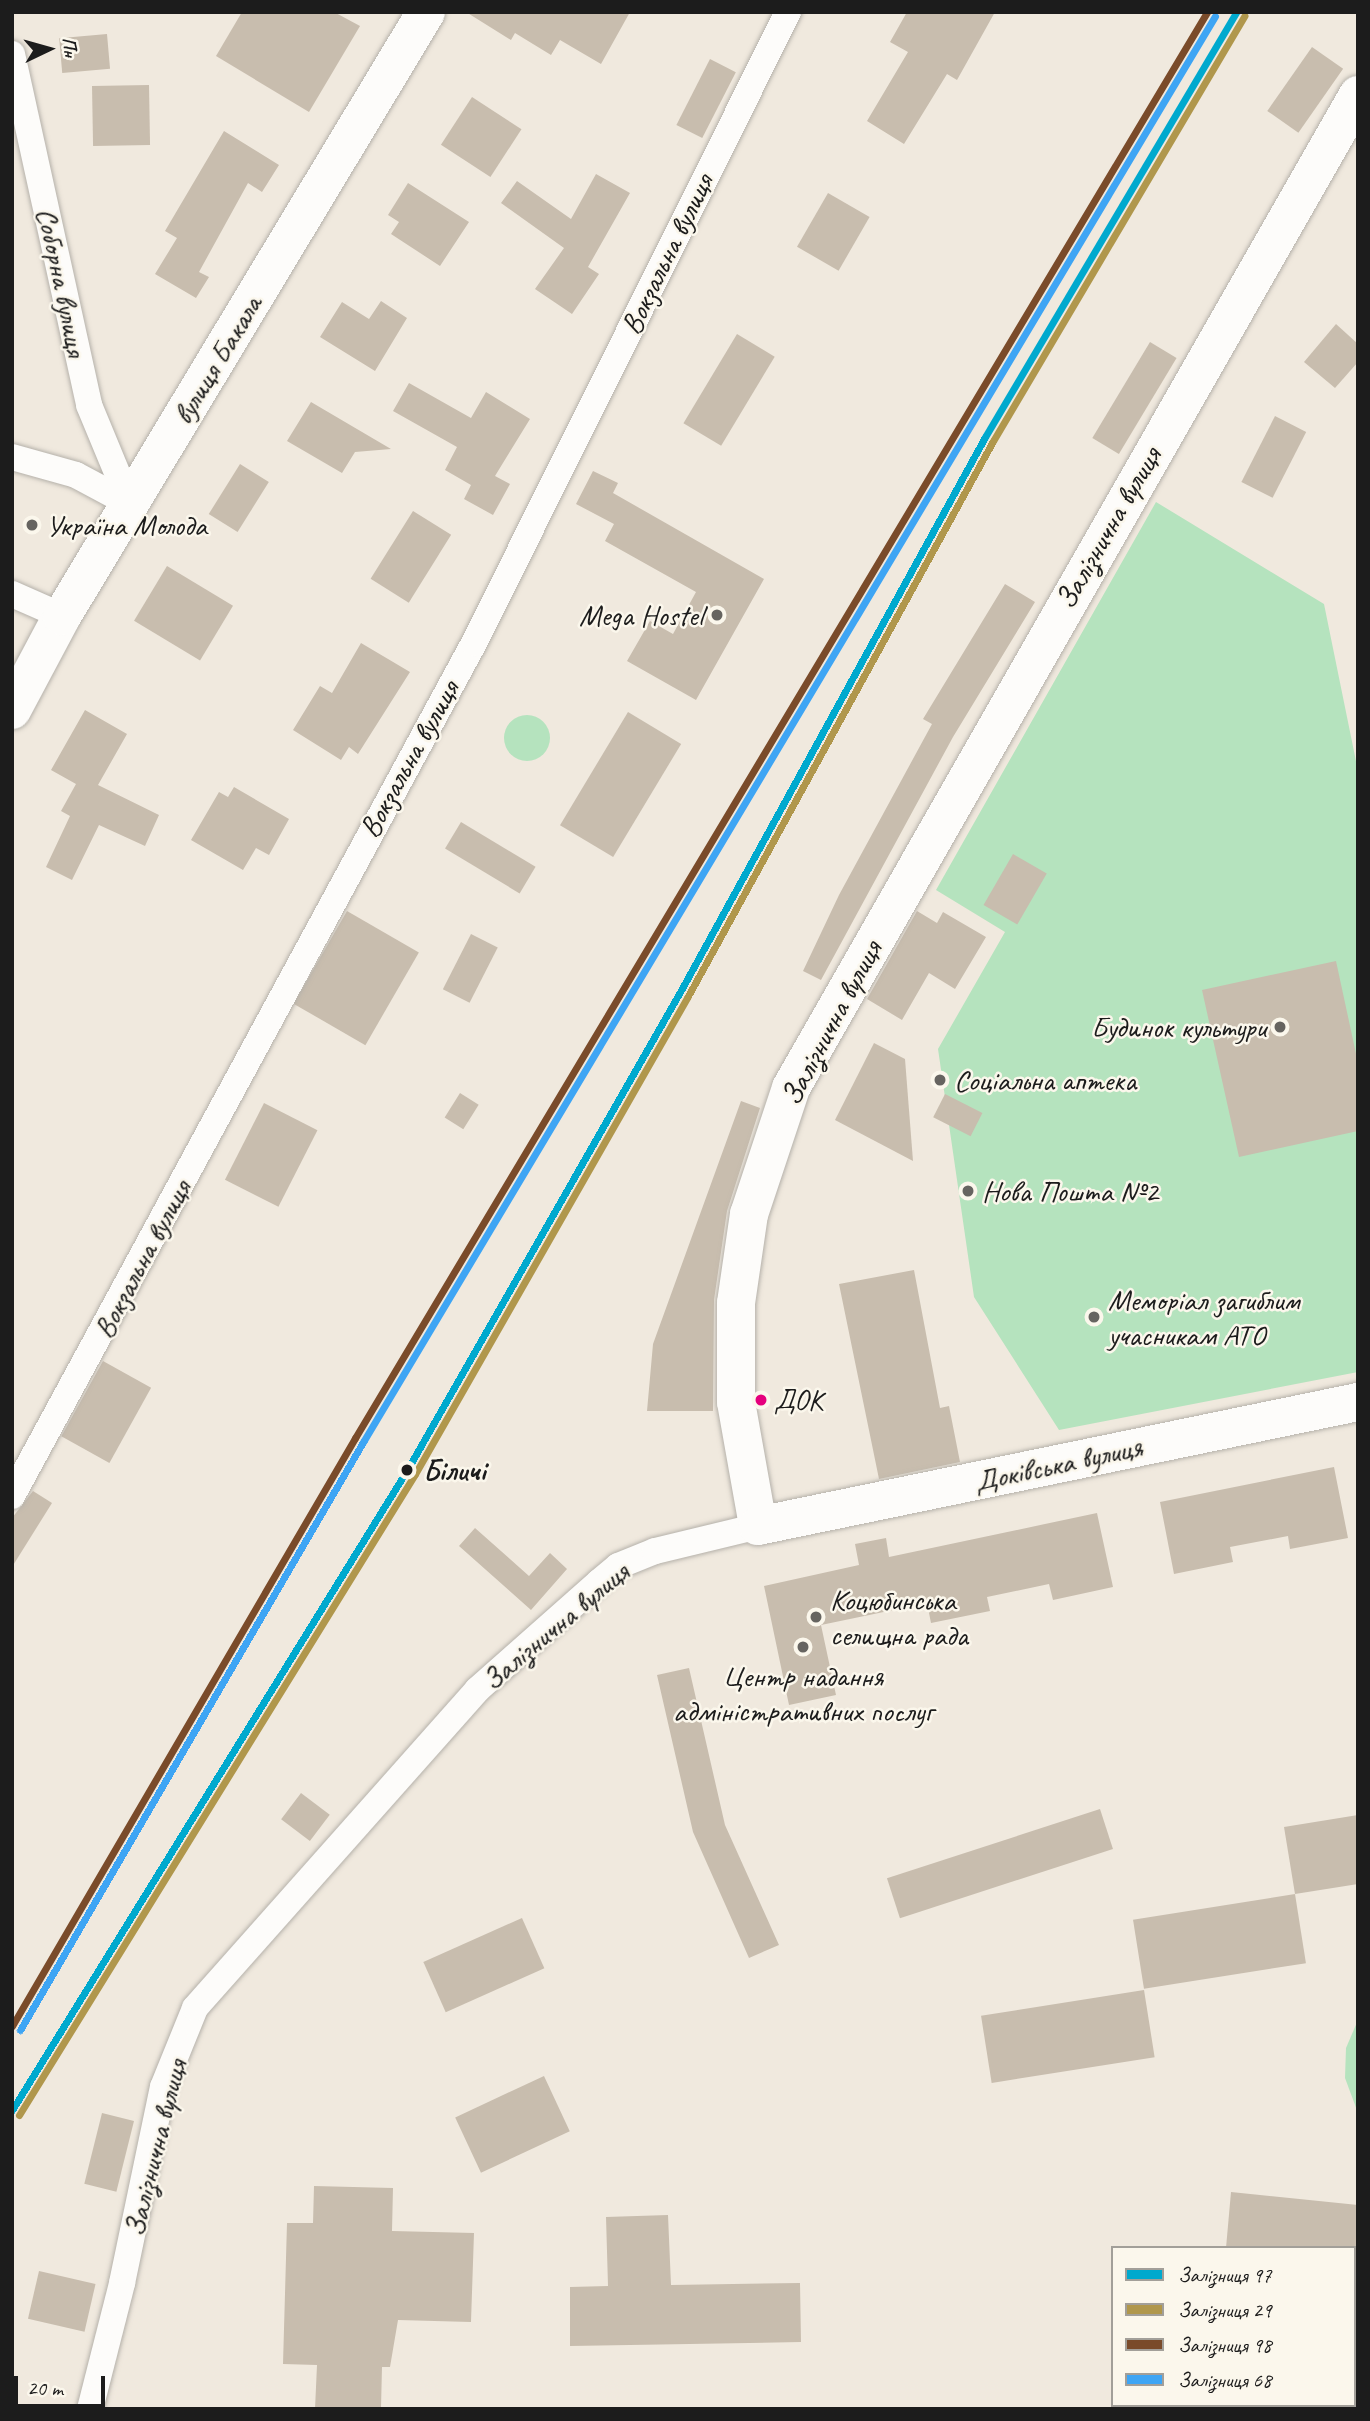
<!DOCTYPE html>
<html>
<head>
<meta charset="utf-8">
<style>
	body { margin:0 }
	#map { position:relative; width:1370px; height:2421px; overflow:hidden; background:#f0e9de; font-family:Caveat,sans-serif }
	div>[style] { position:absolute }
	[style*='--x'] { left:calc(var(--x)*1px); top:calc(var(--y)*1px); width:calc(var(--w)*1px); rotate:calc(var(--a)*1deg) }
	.green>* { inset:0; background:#b5e3be }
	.round { border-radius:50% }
	.building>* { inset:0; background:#c8bdae; transform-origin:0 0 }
	.roads { filter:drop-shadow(0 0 2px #b5b1aa) drop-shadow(0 0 2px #b5b1aa) }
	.street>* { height:26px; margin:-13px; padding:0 13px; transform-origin:13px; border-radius:13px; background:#fdfcfa }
	.secondary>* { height:38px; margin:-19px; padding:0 19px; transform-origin:19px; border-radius:19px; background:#fdfcfa }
	.rail-1>* { height:7px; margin:-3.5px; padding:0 3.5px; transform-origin:3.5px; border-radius:3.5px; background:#00a9ce }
	.rail-2>* { height:7px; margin:-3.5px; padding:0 3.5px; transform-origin:3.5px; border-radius:3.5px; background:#b0974c }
	.rail-3>* { height:7px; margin:-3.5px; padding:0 3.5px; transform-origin:3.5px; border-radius:3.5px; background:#7a4b2a }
	.rail-4>* { height:7px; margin:-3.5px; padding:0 3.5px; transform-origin:3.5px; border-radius:3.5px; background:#3ea5f4 }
	.dots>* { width:19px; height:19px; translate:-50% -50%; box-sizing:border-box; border:4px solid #fbf7ec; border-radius:50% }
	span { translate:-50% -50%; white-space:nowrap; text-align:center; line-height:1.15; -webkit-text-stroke:5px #fbf7ec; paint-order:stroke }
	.bus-label { font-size:28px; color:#1c1c1c }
	.left { translate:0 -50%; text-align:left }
	.street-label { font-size:30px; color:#1c1c1c }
	.poi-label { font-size:30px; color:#1c1c1c }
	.right { translate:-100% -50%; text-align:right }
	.stop-label { font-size:30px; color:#1c1c1c; font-weight:700 }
	.frame { position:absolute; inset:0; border:14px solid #1c1c1c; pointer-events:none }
	.legend { position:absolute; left:1111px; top:2246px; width:245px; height:161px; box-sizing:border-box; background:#fbf7ec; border:2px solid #a29f99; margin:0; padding:9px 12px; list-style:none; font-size:21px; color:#1c1c1c }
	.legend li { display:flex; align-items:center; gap:14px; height:35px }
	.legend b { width:35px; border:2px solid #a29f99 }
	.north { position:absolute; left:14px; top:14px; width:70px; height:70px; -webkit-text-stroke:5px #fbf7ec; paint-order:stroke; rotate:85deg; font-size:19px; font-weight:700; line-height:28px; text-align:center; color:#1c1c1c }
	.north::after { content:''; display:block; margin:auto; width:24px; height:32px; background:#1c1c1c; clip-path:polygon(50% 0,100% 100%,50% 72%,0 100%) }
	.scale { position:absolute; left:14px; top:2376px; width:91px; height:32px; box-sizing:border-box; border:4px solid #1c1c1c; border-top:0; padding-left:9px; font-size:21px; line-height:24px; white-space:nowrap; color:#1c1c1c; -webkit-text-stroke:5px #fbf7ec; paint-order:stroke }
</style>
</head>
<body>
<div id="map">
	<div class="green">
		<div style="clip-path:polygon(1156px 502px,1324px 604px,1358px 771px,1358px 1372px,1059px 1430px,974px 1297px,938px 1049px,1005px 932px,936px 890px)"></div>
		<div class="round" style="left:504px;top:715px;width:46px;height:46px"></div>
		<div style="clip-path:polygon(1358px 2020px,1358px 2113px,1345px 2078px,1346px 2048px)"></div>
	</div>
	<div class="building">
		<div style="clip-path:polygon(242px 12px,334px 12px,360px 26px,309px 112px,216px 56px)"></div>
		<div style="clip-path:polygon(466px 12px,630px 12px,601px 64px,560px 40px,551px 55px,515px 33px,511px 40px)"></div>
		<div style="clip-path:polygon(907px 12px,995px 12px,957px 80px,947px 74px,904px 144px,867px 121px,908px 52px,890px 42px)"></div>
		<div style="left:107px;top:34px;width:35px;height:48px;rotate:85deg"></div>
		<div style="left:1312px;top:47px;width:38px;height:78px;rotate:35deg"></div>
		<div style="left:710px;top:59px;width:29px;height:74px;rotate:27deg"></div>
		<div style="left:149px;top:85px;width:60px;height:57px;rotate:89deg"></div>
		<div style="left:472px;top:97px;width:59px;height:57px;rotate:33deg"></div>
		<div style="clip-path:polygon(224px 131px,279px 165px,262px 192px,248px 183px,199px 272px,209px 277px,196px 298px,155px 274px,177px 238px,165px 231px)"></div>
		<div style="clip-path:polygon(596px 174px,630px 193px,588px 267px,599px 274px,572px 314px,535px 289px,564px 248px,501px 203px,517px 181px,571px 219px)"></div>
		<div style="clip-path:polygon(408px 183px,469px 222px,440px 266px,391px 234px,399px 222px,388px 215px)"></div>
		<div style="left:828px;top:193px;width:48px;height:62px;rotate:30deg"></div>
		<div style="clip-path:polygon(381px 301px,407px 318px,375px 371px,320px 337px,342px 302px,369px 319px)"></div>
		<div style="clip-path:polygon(1336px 324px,1358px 344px,1358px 362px,1335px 388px,1304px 362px)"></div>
		<div style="left:737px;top:334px;width:44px;height:104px;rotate:31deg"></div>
		<div style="left:1150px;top:342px;width:31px;height:112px;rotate:31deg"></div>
		<div style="clip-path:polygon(409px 383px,471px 418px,486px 392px,530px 419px,495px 476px,510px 484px,493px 515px,464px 499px,471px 485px,445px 470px,457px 447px,393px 411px)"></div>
		<div style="clip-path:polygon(311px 402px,391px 449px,355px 452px,342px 473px,287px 441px)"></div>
		<div style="left:1275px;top:416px;width:35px;height:74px;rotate:27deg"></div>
		<div style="left:240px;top:464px;width:34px;height:59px;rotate:32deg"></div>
		<div style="clip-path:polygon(593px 471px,618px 483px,613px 493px,764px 579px,696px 700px,627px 661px,650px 621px,673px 634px,696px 592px,605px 541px,614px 524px,576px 504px)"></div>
		<div style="left:413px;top:511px;width:45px;height:80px;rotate:32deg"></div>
		<div style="left:167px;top:566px;width:77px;height:64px;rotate:31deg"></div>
		<div style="clip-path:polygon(1005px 584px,1035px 602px,953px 737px,821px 980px,803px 971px,839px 895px,932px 724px,923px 719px)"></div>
		<div style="clip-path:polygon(361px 643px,410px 672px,358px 754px,349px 747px,341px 760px,293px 730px,320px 686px,332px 693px)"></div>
		<div style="clip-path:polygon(85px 710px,127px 734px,98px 785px,159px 815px,145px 846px,99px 825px,72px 880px,46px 867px,70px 816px,61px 811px,76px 784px,51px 770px)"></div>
		<div style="left:628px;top:712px;width:62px;height:132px;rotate:31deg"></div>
		<div style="clip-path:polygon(234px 787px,289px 819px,269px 855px,256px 848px,243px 870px,191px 840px,219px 792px,228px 797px)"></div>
		<div style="left:461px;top:822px;width:87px;height:31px;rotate:31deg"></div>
		<div style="left:1013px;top:854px;width:39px;height:59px;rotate:30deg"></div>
		<div style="left:347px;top:911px;width:83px;height:107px;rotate:30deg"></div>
		<div style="clip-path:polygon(917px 911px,937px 923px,943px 912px,986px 937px,955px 989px,929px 973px,902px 1020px,867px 999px)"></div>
		<div style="left:471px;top:934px;width:30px;height:62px;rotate:27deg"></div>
		<div style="clip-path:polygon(1336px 961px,1358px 1063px,1358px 1131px,1239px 1157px,1202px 990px)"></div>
		<div style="clip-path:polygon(874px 1043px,905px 1059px,913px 1161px,835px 1120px)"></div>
		<div style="left:460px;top:1093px;width:22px;height:29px;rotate:32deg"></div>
		<div style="left:945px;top:1094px;width:42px;height:26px;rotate:27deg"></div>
		<div style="clip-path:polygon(741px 1101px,760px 1108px,727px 1211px,714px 1300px,713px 1411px,647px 1411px,653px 1344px)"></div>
		<div style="left:264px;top:1103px;width:60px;height:86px;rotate:27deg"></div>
		<div style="clip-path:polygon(914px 1270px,940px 1408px,949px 1406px,960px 1462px,879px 1479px,839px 1284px)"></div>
		<div style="left:103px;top:1361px;width:55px;height:86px;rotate:29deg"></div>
		<div style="clip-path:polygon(1334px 1467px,1348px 1538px,1290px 1549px,1288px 1536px,1230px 1547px,1233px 1562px,1174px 1574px,1160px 1502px)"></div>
		<div style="clip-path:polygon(33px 1491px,52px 1503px,12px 1567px,12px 1518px)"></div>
		<div style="clip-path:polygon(1097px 1513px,1113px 1587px,1053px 1600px,1049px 1584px,987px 1597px,990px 1611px,931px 1623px,927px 1603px,821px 1625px,836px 1695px,789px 1705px,764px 1586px,859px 1565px,855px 1544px,886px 1538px,889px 1557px)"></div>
		<div style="clip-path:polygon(475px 1528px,529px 1576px,550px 1553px,567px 1569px,531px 1610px,459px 1546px)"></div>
		<div style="clip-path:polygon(689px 1668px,725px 1825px,779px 1945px,749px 1958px,693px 1832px,657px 1675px)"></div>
		<div style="left:301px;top:1793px;width:36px;height:33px;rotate:37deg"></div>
		<div style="left:1100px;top:1809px;width:42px;height:224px;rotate:72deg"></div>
		<div style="clip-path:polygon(1358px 1815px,1358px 1884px,1295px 1894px,1284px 1827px)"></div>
		<div style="left:1295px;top:1894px;width:70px;height:164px;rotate:81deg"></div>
		<div style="left:522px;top:1918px;width:55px;height:108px;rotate:66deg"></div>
		<div style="left:1144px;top:1990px;width:68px;height:165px;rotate:81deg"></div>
		<div style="left:544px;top:2076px;width:61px;height:98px;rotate:65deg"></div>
		<div style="left:102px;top:2113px;width:33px;height:73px;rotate:14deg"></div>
		<div style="clip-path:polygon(314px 2186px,393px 2188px,392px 2231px,474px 2233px,471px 2322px,398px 2320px,390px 2367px,382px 2367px,381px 2408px,315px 2409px,317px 2365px,283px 2364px,287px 2223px,313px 2223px)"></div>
		<div style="clip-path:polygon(1231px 2192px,1358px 2205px,1358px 2248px,1226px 2248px)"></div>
		<div style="clip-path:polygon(668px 2215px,671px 2285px,800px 2283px,801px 2342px,570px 2346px,570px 2287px,608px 2286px,606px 2217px)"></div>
		<div style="left:39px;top:2271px;width:58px;height:49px;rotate:13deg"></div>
	</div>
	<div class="roads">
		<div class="street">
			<div style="--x:12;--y:54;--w:359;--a:77.6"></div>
			<div style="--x:89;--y:405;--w:107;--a:67.5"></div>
			<div style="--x:12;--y:457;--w:66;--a:15.7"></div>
			<div style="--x:76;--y:475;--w:61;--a:28.2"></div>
			<div style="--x:12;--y:594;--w:55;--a:23.7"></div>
			<div style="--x:12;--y:1496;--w:970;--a:-61.56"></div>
			<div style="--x:474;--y:643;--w:705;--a:-63.54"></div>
			<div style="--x:90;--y:2409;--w:130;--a:-75.7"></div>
			<div style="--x:122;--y:2283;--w:200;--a:-78.2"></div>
			<div style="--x:163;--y:2087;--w:85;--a:-67.9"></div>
			<div style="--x:195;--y:2008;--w:425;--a:-48.4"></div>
			<div style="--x:477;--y:1690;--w:163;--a:-41.5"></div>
			<div style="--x:599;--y:1582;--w:25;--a:-40"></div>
			<div style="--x:618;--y:1566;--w:40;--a:-22"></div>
			<div style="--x:655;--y:1551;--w:106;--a:-13.6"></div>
		</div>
		<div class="secondary">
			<div style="--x:1358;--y:95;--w:1143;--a:119.73"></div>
			<div style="--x:791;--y:1088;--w:133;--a:108.4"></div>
			<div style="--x:749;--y:1214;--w:90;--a:98.3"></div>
			<div style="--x:736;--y:1303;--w:99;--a:90"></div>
			<div style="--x:736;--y:1402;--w:126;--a:79.9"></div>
			<div style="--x:758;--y:1526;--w:613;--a:-11.68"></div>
			<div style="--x:12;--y:710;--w:106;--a:-62"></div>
			<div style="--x:62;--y:616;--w:705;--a:-58.92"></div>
		</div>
	</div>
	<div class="rail-1">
		<div style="--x:12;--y:2110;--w:752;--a:-58.32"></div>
		<div style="--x:407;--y:1470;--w:550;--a:-60.27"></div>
		<div style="--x:680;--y:992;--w:633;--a:-61.21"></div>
		<div style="--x:985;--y:437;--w:494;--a:-59.4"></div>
	</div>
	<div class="rail-2">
		<div style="--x:19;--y:2115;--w:753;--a:-58.29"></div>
		<div style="--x:415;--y:1474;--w:550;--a:-60.27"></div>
		<div style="--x:688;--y:996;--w:633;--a:-61.21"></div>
		<div style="--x:993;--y:441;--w:494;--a:-59.4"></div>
	</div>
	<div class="rail-3">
		<div style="--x:12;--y:2026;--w:681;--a:-59.74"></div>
		<div style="--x:355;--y:1438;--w:1661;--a:-59.14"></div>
	</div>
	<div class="rail-4">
		<div style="--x:20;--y:2030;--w:681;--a:-59.74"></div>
		<div style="--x:363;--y:1442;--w:1661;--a:-59.14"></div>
	</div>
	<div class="dots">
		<div style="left:32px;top:525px;background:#666460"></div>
		<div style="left:717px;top:615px;background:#666460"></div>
		<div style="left:1280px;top:1027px;background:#666460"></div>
		<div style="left:940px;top:1080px;background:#666460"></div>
		<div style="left:968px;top:1191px;background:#666460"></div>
		<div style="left:1094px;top:1317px;background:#666460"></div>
		<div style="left:761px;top:1400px;background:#e5007d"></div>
		<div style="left:407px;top:1470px;background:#1c1c1c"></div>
		<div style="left:816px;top:1617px;background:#666460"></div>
		<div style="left:803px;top:1647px;background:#666460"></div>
	</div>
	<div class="bus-label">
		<span class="left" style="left:774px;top:1400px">ДОК</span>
	</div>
	<div class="street-label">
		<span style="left:667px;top:254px;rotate:-64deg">Вокзальна вулиця</span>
		<span style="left:62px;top:282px;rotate:78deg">Соборна вулиця</span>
		<span style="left:217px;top:360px;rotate:-59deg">вулиця Бакала</span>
		<span style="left:1108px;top:528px;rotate:-60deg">Залізнична вулиця</span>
		<span style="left:409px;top:759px;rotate:-61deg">Вокзальна вулиця</span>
		<span style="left:831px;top:1023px;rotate:-62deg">Залізнична вулиця</span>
		<span style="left:142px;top:1259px;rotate:-62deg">Вокзальна вулиця</span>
		<span style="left:1058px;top:1464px;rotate:-12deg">Доківська вулиця</span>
		<span style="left:555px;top:1626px;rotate:-40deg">Залізнична вулиця</span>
		<span style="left:155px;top:2148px;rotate:-76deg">Залізнична вулиця</span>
	</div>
	<div class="poi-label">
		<span class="left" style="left:46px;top:525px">Україна Молода</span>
		<span class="right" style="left:703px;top:615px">Mega Hostel</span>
		<span class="right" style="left:1266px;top:1027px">Будинок культури</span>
		<span class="left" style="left:954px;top:1080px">Соціальна аптека</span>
		<span class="left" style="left:982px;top:1191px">Нова Пошта №2</span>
		<span class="left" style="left:1108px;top:1317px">Меморіал загиблим<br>учасникам АТО</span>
		<span class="left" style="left:830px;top:1617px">Коцюбинська<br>селищна рада</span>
		<span style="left:803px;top:1693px">Центр надання<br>адміністративних послуг</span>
	</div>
	<div class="stop-label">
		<span class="left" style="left:423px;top:1470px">Біличі</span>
	</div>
	<div class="frame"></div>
	<ul class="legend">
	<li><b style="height:9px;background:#00a9ce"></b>Залізниця 97</li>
	<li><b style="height:9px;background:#b0974c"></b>Залізниця 29</li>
	<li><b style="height:9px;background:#7a4b2a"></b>Залізниця 98</li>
	<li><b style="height:9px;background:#3ea5f4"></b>Залізниця 68</li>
	</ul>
	<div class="north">Пн</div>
	<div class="scale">20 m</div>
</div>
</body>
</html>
